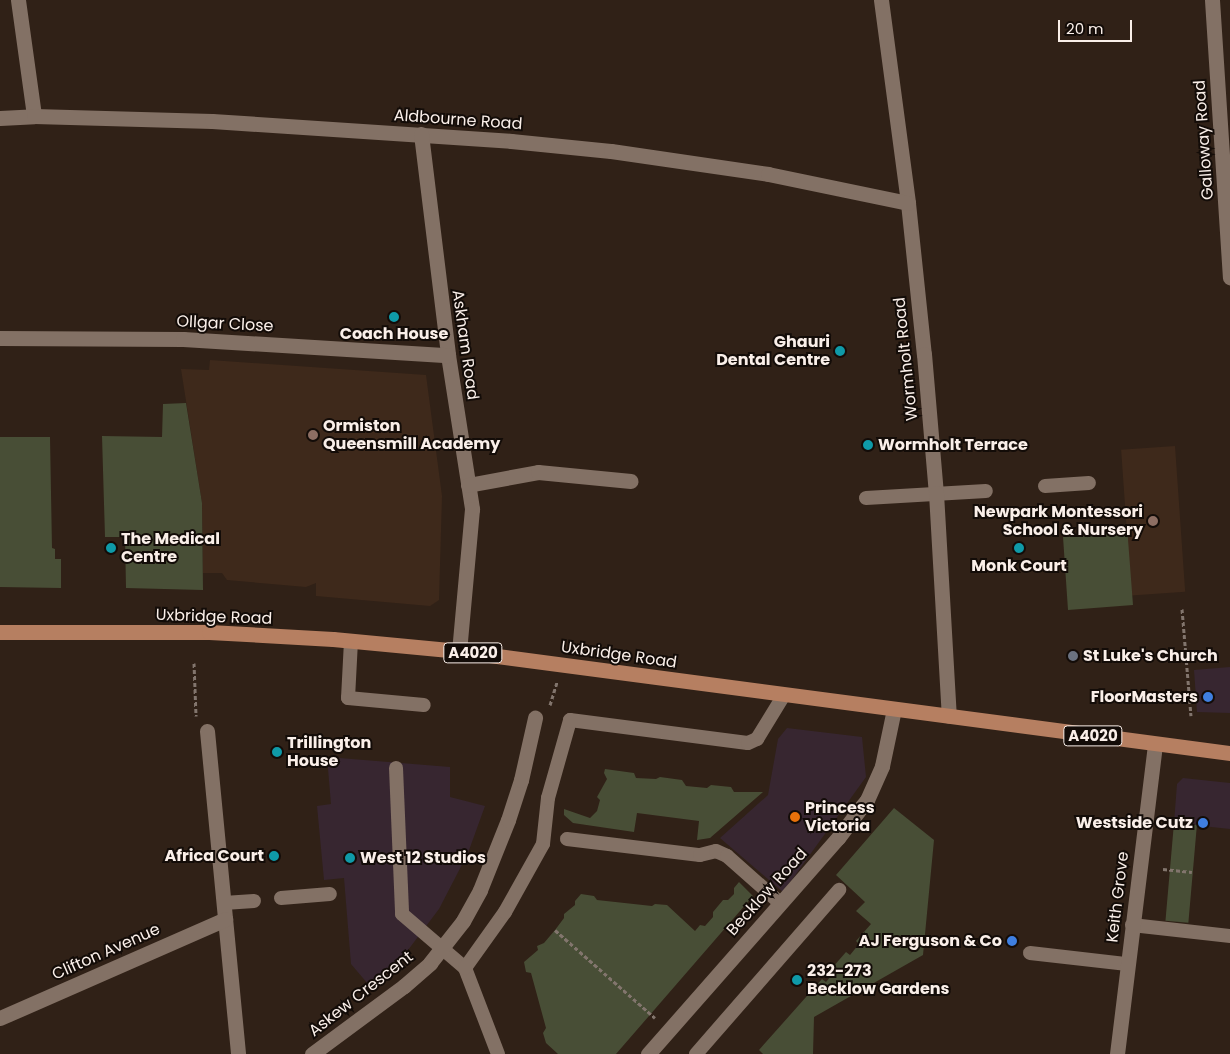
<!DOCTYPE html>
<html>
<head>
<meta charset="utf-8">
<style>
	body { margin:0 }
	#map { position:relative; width:1230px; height:1054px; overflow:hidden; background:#302117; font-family:Poppins,sans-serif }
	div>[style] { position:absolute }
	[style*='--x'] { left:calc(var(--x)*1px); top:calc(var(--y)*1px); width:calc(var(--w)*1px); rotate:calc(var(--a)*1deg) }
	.commercial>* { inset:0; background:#372630 }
	.built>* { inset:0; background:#3e291b; transform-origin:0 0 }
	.green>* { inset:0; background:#484e36; transform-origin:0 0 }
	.path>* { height:3px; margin-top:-1.5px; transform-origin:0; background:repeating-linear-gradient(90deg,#82756d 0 4px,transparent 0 6.5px) }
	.service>* { height:14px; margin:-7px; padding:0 7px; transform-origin:7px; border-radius:7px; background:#837165 }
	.minor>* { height:15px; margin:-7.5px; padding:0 7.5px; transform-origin:7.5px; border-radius:7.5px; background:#837165 }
	.primary>* { height:15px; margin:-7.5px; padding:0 7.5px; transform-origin:7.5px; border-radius:7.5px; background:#b67f61 }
	.dots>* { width:14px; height:14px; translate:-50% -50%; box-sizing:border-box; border:2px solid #130c08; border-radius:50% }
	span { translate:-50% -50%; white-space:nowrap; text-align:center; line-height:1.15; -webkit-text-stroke:4px #130c08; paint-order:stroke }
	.shield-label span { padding:1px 4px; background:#130c08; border:1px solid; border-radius:4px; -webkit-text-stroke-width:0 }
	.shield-label { font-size:15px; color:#faefe9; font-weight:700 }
	.street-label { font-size:16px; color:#faefe9 }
	.poi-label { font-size:16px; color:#faefe9; font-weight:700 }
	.right { translate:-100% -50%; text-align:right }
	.left { translate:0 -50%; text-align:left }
	.scale { position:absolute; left:1058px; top:20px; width:74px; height:22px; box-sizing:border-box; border:2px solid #faefe9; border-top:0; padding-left:6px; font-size:15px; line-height:18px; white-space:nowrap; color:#faefe9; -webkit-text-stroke:4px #130c08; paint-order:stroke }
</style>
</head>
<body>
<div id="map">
	<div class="commercial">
		<div style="clip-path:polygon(1230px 667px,1230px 713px,1197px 712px,1194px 670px)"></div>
		<div style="clip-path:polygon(787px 728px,862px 737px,866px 777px,783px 892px,720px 838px,768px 795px,778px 739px)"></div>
		<div style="clip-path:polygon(327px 757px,450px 767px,450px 797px,485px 806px,468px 853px,439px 909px,405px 954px,368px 984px,351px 964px,344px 878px,324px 880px,317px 806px,331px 804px)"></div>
		<div style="clip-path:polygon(1183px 778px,1230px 783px,1230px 829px,1174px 823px,1177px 784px)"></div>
	</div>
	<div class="built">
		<div style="clip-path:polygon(210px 360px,426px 375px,442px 496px,439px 600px,430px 606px,316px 596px,316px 583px,306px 587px,227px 580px,222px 573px,203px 573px,202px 503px,181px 369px,209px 370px)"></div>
		<div style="left:1175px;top:446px;width:146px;height:54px;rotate:86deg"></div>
	</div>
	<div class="green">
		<div style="clip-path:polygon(186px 403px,202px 503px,203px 590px,126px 588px,125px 537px,105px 537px,102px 436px,162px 437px,163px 404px)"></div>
		<div style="clip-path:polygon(0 437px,50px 437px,52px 548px,55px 549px,55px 559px,61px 559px,61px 588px,0 587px)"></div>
		<div style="clip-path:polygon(1127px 526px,1133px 605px,1068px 610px,1063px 537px,1095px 535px,1095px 528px)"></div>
		<div style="clip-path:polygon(605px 769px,634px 773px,636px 778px,656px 779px,660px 777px,682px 780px,686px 786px,707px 788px,711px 785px,731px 787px,734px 792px,763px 792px,710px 838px,697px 840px,699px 821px,637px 813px,634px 832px,573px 823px,564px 815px,564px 809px,590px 818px,597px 811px,600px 800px,597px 797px,607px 779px,604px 773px)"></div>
		<div style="clip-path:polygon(894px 808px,934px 840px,923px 955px,814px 1017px,813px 1054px,763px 1054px,759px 1050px,822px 979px,826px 982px,835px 971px,832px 968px,846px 952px,850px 955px,859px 944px,856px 941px,871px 924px,856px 911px,865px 902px,836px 875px)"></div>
		<div style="left:1174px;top:823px;width:23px;height:98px;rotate:5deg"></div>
		<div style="clip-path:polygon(739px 882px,753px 896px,616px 1054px,558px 1054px,546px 1043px,543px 1033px,546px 1028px,531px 973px,526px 972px,524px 962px,538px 950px,537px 946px,544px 943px,555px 930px,564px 918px,564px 914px,575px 905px,575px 901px,581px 894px,594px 896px,597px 900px,652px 906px,655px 904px,667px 905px,695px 931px,700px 925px,705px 926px,713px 917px,713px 912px,723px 900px,728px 900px,734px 894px,734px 888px)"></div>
	</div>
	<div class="path">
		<div style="--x:1182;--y:609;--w:107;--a:85.2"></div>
		<div style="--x:194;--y:663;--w:53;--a:87.8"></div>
		<div style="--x:550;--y:705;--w:24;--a:-73"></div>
		<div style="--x:1163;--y:869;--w:29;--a:6"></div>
		<div style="--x:555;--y:930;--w:133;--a:41.3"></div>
	</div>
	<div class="service">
		<div style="--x:1045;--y:486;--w:44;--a:-3.9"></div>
		<div style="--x:866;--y:498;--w:120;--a:-3.3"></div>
		<div style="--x:351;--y:641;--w:57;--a:93"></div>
		<div style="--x:348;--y:698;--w:76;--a:5.3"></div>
		<div style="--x:396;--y:768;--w:146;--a:87.6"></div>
		<div style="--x:402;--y:914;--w:83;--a:40.6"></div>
		<div style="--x:465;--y:968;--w:92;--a:69"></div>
		<div style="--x:567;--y:839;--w:134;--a:6.9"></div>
		<div style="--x:700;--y:855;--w:16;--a:-14"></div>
		<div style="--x:716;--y:851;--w:12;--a:24"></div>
		<div style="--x:727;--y:856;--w:69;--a:41.5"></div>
		<div style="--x:281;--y:898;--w:49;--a:-4.7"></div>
		<div style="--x:224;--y:903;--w:30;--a:-4"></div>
		<div style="--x:1132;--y:925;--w:99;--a:6.4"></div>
		<div style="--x:1030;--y:953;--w:98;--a:6.5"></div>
		<div style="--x:465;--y:968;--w:69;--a:-54.5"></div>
		<div style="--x:505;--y:912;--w:78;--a:-60.8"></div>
		<div style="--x:543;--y:844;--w:46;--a:-83.8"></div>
		<div style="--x:548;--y:798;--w:81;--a:-74.2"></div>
		<div style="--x:570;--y:720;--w:179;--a:7.4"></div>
		<div style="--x:748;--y:743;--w:10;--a:-24"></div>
		<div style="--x:757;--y:739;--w:52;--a:-58.5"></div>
		<div style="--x:696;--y:1054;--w:218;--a:-48.9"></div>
	</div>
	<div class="minor">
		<div style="--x:18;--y:0;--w:117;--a:82.1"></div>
		<div style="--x:881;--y:0;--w:205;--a:82.4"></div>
		<div style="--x:908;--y:203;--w:152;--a:84"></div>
		<div style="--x:924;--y:354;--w:140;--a:85.1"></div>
		<div style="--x:936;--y:493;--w:223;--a:86.7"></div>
		<div style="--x:1212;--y:0;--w:278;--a:86.3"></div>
		<div style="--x:0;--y:118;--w:34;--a:-3"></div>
		<div style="--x:34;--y:116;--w:178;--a:1.6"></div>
		<div style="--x:212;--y:121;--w:300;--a:3.8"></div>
		<div style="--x:511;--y:141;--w:100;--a:5.7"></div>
		<div style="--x:611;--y:151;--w:159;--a:8.3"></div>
		<div style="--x:768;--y:174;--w:143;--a:11.7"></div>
		<div style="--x:421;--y:134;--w:223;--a:83"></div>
		<div style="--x:448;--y:355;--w:156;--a:81.1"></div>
		<div style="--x:472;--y:509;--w:143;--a:95.2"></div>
		<div style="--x:0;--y:338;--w:183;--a:0.3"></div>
		<div style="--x:183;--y:339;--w:265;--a:3.5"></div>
		<div style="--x:468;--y:485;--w:71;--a:-10.5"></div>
		<div style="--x:538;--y:472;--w:93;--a:5.5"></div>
		<div style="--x:207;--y:731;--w:324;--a:84.5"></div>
		<div style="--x:0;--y:1018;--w:246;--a:-23.7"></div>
		<div style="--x:312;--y:1054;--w:114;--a:-36.5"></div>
		<div style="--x:404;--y:986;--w:35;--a:-41"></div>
		<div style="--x:430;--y:963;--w:53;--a:-51.8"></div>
		<div style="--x:463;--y:921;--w:35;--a:-61"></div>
		<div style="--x:480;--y:890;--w:75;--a:-68.2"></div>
		<div style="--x:508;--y:820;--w:42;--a:-72"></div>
		<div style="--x:521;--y:780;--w:64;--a:-77.3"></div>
		<div style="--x:648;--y:1054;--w:288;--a:-48.7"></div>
		<div style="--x:838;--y:838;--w:34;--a:-53"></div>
		<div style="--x:858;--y:811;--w:14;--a:-51"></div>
		<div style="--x:867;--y:800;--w:37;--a:-66"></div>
		<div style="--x:882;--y:766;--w:58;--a:-78.1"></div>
		<div style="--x:1117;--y:1054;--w:312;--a:-83"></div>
	</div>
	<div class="primary">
		<div style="--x:0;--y:632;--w:209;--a:0"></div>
		<div style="--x:209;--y:632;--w:124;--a:3.2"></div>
		<div style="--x:333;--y:639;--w:127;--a:5.4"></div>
		<div style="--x:459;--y:651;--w:778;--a:7.54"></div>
	</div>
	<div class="dots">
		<div style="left:394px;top:317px;background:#0f9aa8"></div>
		<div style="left:840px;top:351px;background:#0f9aa8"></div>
		<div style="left:313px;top:435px;background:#8d6e63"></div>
		<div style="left:868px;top:445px;background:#0f9aa8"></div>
		<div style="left:1153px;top:521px;background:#8d6e63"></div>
		<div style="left:111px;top:548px;background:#0f9aa8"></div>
		<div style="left:1019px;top:548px;background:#0f9aa8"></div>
		<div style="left:1073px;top:656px;background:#6b7280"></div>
		<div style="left:1208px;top:697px;background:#3f7fe0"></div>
		<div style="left:277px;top:752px;background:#0f9aa8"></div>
		<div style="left:795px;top:817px;background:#e8710a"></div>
		<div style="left:1203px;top:823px;background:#3f7fe0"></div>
		<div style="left:274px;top:856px;background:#0f9aa8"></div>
		<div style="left:350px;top:858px;background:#0f9aa8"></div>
		<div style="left:1012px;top:941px;background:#3f7fe0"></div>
		<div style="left:797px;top:980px;background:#0f9aa8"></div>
	</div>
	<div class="shield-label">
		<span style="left:473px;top:653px">A4020</span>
		<span style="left:1093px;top:736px">A4020</span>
	</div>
	<div class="street-label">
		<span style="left:458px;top:120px;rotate:4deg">Aldbourne Road</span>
		<span style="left:1204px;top:140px;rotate:-94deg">Galloway Road</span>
		<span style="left:225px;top:324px;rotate:3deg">Ollgar Close</span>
		<span style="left:465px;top:345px;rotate:82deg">Askham Road</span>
		<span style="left:906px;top:359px;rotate:-96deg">Wormholt Road</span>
		<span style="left:214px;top:617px;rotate:2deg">Uxbridge Road</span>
		<span style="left:619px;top:655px;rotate:8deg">Uxbridge Road</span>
		<span style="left:767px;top:892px;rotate:-48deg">Becklow Road</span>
		<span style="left:1118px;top:897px;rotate:-83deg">Keith Grove</span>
		<span style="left:106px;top:952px;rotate:-24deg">Clifton Avenue</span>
		<span style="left:361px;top:994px;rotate:-38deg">Askew Crescent</span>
	</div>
	<div class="poi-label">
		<span style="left:394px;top:334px">Coach House</span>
		<span class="right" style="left:830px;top:351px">Ghauri<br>Dental Centre</span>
		<span class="left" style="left:323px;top:435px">Ormiston<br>Queensmill Academy</span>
		<span class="left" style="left:878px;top:445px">Wormholt Terrace</span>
		<span class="right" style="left:1143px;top:521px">Newpark Montessori<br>School &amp; Nursery</span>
		<span class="left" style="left:121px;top:548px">The Medical<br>Centre</span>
		<span style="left:1019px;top:566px">Monk Court</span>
		<span class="left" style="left:1083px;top:656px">St Luke's Church</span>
		<span class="right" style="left:1198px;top:697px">FloorMasters</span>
		<span class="left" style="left:287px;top:752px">Trillington<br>House</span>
		<span class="left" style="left:805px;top:817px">Princess<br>Victoria</span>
		<span class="right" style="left:1193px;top:823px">Westside Cutz</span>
		<span class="right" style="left:264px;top:856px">Africa Court</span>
		<span class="left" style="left:360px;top:858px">West 12 Studios</span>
		<span class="right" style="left:1002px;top:941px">AJ Ferguson &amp; Co</span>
		<span class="left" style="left:807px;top:980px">232-273<br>Becklow Gardens</span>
	</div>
	<div class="scale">20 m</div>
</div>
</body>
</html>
